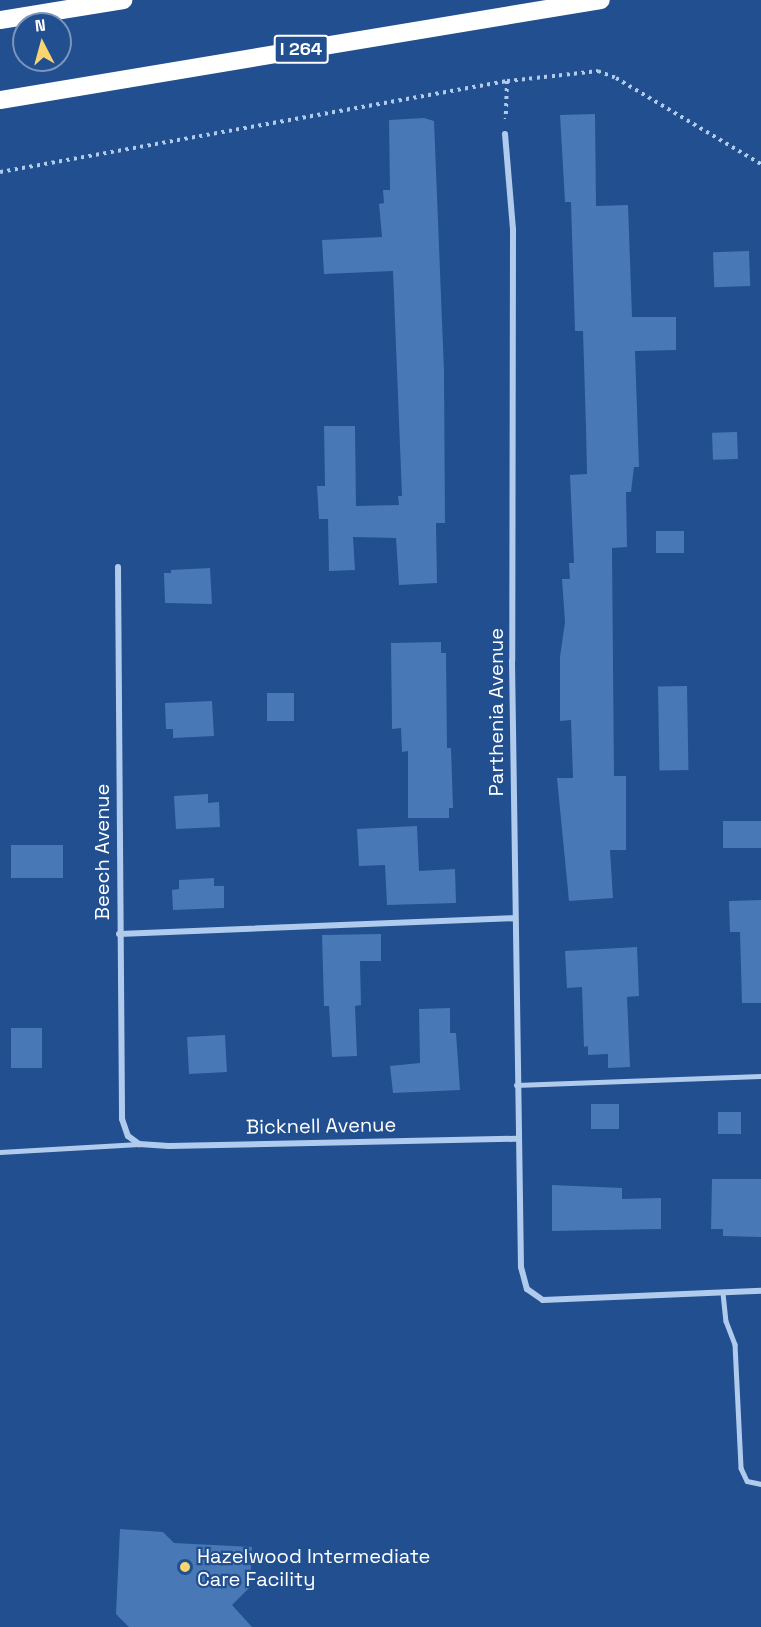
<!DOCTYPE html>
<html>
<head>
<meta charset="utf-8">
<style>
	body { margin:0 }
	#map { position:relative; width:761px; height:1627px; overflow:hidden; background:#214f8f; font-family:"Space Grotesk",sans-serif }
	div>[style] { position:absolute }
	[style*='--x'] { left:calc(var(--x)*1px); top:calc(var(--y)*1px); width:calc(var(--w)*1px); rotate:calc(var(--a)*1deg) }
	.building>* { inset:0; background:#4978b7; transform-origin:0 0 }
	.path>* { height:4px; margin-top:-2px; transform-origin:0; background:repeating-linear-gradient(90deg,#b0cbec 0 3px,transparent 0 7.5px) }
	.service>* { height:4.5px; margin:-2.25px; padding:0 2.25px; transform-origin:2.25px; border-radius:2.25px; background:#b0cbec }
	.minor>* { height:6px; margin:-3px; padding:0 3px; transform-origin:3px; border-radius:3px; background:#b0cbec }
	.motorway>* { height:18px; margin:-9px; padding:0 9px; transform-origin:9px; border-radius:9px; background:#fff }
	.dots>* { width:16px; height:16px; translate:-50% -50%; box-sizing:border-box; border:3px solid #214f8f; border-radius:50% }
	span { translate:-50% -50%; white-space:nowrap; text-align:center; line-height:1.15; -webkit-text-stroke:4.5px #214f8f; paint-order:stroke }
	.shield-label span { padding:2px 4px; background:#214f8f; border:2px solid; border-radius:4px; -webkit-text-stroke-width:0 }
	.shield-label { font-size:18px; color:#fff; font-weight:700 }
	.street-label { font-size:20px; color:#fff }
	.poi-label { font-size:20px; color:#fff }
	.left { translate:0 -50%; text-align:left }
	.north { position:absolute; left:12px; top:12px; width:60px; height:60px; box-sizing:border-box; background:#214f8f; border:2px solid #7a95bc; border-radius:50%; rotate:354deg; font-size:16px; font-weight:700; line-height:24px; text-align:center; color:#fff }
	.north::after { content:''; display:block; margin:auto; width:21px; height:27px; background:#f9d471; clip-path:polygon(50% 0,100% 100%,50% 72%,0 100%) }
</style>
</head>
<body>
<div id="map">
	<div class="building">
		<div style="clip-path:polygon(595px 114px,596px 206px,628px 205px,632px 317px,676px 317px,676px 350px,635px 351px,639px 467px,634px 467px,631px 492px,626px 492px,627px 547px,612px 548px,614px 776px,626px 776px,626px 850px,610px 850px,613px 898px,569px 901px,557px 778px,573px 778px,571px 720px,560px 721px,560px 657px,565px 622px,562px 579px,570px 579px,569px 563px,574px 563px,570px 475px,587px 474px,586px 428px,583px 331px,575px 331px,571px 202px,565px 202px,560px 115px)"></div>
		<div style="clip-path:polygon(424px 118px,434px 121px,444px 371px,445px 523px,436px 523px,437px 583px,399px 585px,396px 538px,353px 537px,355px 570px,329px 571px,328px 519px,319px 519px,317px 486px,325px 486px,324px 426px,355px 426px,356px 506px,399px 505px,398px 496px,402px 496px,393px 271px,324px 274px,322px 240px,382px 237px,379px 204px,384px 203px,383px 190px,390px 190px,389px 120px)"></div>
		<div style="left:749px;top:251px;width:35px;height:36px;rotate:88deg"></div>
		<div style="left:737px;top:432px;width:27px;height:25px;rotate:88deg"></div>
		<div style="left:684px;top:531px;width:22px;height:28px;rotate:90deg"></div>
		<div style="clip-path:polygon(210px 568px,212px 604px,165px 603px,164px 573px,171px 573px,171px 570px)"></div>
		<div style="clip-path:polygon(441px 642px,441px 653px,446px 653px,447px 748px,451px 748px,453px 808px,449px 808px,449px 818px,408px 818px,408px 751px,402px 752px,401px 728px,392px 729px,391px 643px)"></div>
		<div style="left:687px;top:686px;width:84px;height:29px;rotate:89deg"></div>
		<div style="left:267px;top:693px;width:27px;height:28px"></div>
		<div style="clip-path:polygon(212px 701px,214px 736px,173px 738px,173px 729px,166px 729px,165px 703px)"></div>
		<div style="clip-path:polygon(208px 794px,208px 803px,219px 802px,220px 827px,176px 829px,174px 796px)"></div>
		<div style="left:761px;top:821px;width:27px;height:38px;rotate:90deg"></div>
		<div style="clip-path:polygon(417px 826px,419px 871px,455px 869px,456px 903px,387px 905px,385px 865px,359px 866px,357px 829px)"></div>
		<div style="left:11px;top:845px;width:52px;height:33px"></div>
		<div style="clip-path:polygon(214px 878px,214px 886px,224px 886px,224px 908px,173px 910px,172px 890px,179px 889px,179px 880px)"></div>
		<div style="clip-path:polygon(761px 900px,761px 1003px,742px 1003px,740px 932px,730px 932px,729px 901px)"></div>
		<div style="clip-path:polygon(381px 934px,381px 961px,360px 961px,361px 1005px,355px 1006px,357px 1056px,332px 1057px,329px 1006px,324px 1006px,322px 935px)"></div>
		<div style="clip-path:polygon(637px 947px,639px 996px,627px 997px,630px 1067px,608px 1068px,608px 1054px,588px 1055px,588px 1046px,584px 1047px,582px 987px,567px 988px,565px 951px)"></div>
		<div style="clip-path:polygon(450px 1008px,450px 1033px,456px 1033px,460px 1090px,393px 1093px,390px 1066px,420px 1063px,419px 1009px)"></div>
		<div style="left:11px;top:1028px;width:31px;height:40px"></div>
		<div style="left:225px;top:1035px;width:37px;height:38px;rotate:87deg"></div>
		<div style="left:619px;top:1104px;width:25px;height:28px;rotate:90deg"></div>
		<div style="left:718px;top:1112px;width:23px;height:22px"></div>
		<div style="clip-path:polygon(712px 1179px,761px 1179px,761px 1237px,723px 1236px,723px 1229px,711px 1229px)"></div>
		<div style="clip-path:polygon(552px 1185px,622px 1188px,622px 1199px,661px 1198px,661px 1229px,552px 1231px)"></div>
		<div style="clip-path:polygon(120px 1529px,163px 1532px,174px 1543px,252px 1547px,250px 1587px,232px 1605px,252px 1627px,129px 1627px,116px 1614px)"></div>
	</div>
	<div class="path">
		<div style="--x:507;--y:81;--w:92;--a:-6.3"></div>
		<div style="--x:598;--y:71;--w:19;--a:21"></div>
		<div style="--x:616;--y:78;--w:169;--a:30.7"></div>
		<div style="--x:0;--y:172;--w:515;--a:-10.18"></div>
		<div style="--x:507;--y:81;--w:38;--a:92"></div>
	</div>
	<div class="service">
		<div style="--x:516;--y:1085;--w:245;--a:-2.1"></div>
		<div style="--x:0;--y:1152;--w:139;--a:-3.3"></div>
		<div style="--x:723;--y:1293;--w:28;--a:84"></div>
		<div style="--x:726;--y:1321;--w:25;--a:69"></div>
		<div style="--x:735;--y:1344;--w:124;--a:87.2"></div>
		<div style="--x:741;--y:1468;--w:14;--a:65"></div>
		<div style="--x:747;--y:1481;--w:14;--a:12"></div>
	</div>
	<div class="minor">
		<div style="--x:505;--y:134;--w:95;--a:85.2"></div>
		<div style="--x:513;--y:229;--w:432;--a:90.1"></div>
		<div style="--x:512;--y:661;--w:606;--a:89.15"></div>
		<div style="--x:521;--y:1267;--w:23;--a:75"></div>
		<div style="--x:527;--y:1289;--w:19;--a:35"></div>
		<div style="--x:543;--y:1300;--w:218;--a:-2.4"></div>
		<div style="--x:118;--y:567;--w:552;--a:89.58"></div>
		<div style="--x:122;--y:1119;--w:18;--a:71"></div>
		<div style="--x:128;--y:1136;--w:14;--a:36"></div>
		<div style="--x:139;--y:1144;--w:30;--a:4"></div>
		<div style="--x:169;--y:1146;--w:347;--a:-1.2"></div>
		<div style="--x:119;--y:934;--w:395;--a:-2.3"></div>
	</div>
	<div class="motorway">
		<div style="--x:0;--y:20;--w:125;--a:-9.2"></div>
		<div style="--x:0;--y:100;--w:609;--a:-9.45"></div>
	</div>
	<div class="dots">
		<div style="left:185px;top:1567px;background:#f9d471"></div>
	</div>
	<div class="shield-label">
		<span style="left:301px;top:49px">I 264</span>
	</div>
	<div class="street-label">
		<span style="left:496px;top:712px;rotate:-90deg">Parthenia Avenue</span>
		<span style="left:102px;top:852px;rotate:-90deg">Beech Avenue</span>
		<span style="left:321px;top:1126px;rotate:-1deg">Bicknell Avenue</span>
	</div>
	<div class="poi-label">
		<span class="left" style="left:197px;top:1568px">Hazelwood Intermediate<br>Care Facility</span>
	</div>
	<div class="north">N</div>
</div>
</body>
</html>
